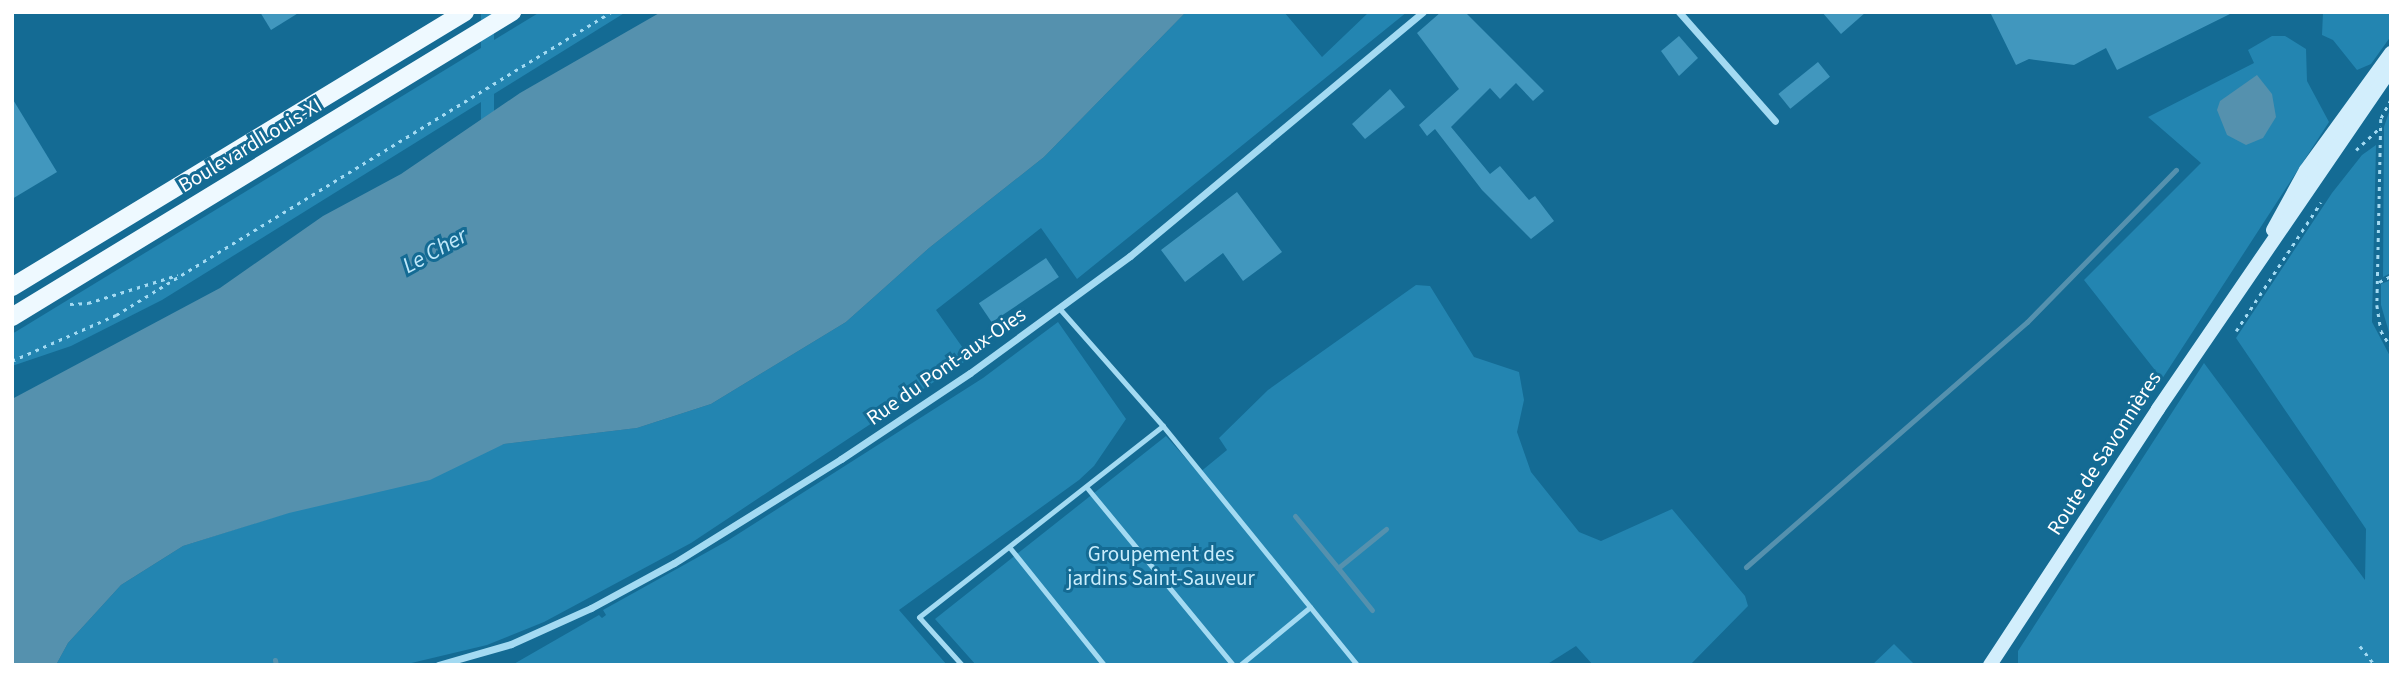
<!DOCTYPE html>
<html>
<head>
<meta charset="utf-8">
<style>
	body { margin:0 }
	#map { position:relative; width:2403px; height:677px; overflow:hidden; background:#146b94; font-family:"Source Sans 3",sans-serif }
	div>[style] { position:absolute }
	[style*='--x'] { left:calc(var(--x)*1px); top:calc(var(--y)*1px); width:calc(var(--w)*1px); rotate:calc(var(--a)*1deg) }
	.green>* { inset:0; background:#2385b1; transform-origin:0 0 }
	.water>* { inset:0; background:#5591ae }
	.stream>* { height:5px; margin:-2.5px; padding:0 2.5px; transform-origin:2.5px; border-radius:2.5px; background:#5591ae }
	.building>* { inset:0; background:#4197be; transform-origin:0 0 }
	.path>* { height:2.5px; margin-top:-1.25px; transform-origin:0; background:repeating-linear-gradient(90deg,#a3daf2 0 3.5px,transparent 0 8.5px) }
	.service>* { height:5px; margin:-2.5px; padding:0 2.5px; transform-origin:2.5px; border-radius:2.5px; background:#a3daf2 }
	.minor>* { height:7px; margin:-3.5px; padding:0 3.5px; transform-origin:3.5px; border-radius:3.5px; background:#a3daf2 }
	.secondary>* { height:14px; margin:-7px; padding:0 7px; transform-origin:7px; border-radius:7px; background:#d2eefc }
	.primary>* { height:18px; margin:-9px; padding:0 9px; transform-origin:9px; border-radius:9px; background:#eef9ff }
	span { translate:-50% -50%; white-space:nowrap; text-align:center; line-height:1.15; -webkit-text-stroke:6px #146b94; paint-order:stroke }
	.street-label { font-size:21px; color:#fff }
	.park-label { font-size:21px; color:#caedfc }
	.water-label { font-size:23px; color:#bfe8fa; font-style:italic }
	.frame { position:absolute; inset:0; border:14px solid #fff; pointer-events:none }
</style>
</head>
<body>
<div id="map">
	<div class="green">
		<div style="left:481px;top:12px;width:13px;height:550px"></div>
		<div style="clip-path:polygon(540px 12px,626px 12px,162px 300px,71px 346px,12px 366px,12px 334px)"></div>
		<div style="clip-path:polygon(1186px 12px,1284px 12px,1322px 57px,1369px 12px,1407px 12px,1077px 279px,1041px 228px,936px 310px,970px 358px,691px 543px,544px 622px,487px 645px,403px 665px,56px 665px,68px 643px,121px 585px,183px 546px,504px 444px,637px 428px,711px 404px,846px 322px,929px 248px,1044px 157px)"></div>
		<div style="clip-path:polygon(2323px 12px,2391px 12px,2391px 36px,2371px 64px,2357px 70px,2333px 40px,2322px 35px)"></div>
		<div style="clip-path:polygon(2272px 36px,2285px 36px,2306px 49px,2307px 81px,2329px 122px,2162px 379px,2084px 280px,2201px 163px,2148px 117px,2254px 63px,2248px 50px)"></div>
		<div style="clip-path:polygon(2391px 106px,2391px 273px,2383px 277px,2384px 127px)"></div>
		<div style="clip-path:polygon(2376px 145px,2372px 322px,2391px 358px,2391px 665px,2018px 665px,2018px 651px,2204px 363px,2365px 580px,2366px 529px,2236px 338px,2332px 193px,2362px 155px)"></div>
		<div style="clip-path:polygon(2391px 280px,2391px 339px,2381px 305px,2381px 284px)"></div>
		<div style="clip-path:polygon(1416px 285px,1430px 286px,1474px 357px,1519px 372px,1524px 400px,1517px 432px,1531px 472px,1579px 532px,1601px 541px,1672px 509px,1745px 596px,1748px 606px,1690px 665px,1593px 665px,1576px 646px,1546px 665px,976px 665px,935px 619px,1166px 436px,1199px 473px,1227px 450px,1219px 438px,1268px 390px)"></div>
		<div style="clip-path:polygon(1058px 322px,1126px 419px,1094px 466px,1079px 480px,899px 610px,947px 665px,512px 665px,599px 615px,602px 618px,606px 615px,603px 610px,727px 541px,983px 378px)"></div>
		<div style="clip-path:polygon(1894px 644px,1915px 665px,1872px 665px)"></div>
	</div>
	<div class="water">
		<div style="clip-path:polygon(661px 12px,1186px 12px,1044px 157px,929px 248px,846px 322px,711px 404px,637px 428px,504px 444px,430px 480px,289px 513px,183px 546px,121px 585px,68px 643px,56px 665px,12px 665px,12px 399px,220px 288px,323px 216px,401px 174px,520px 93px)"></div>
		<div style="clip-path:polygon(2257px 75px,2272px 94px,2276px 117px,2263px 138px,2246px 145px,2227px 135px,2217px 110px,2220px 101px)"></div>
	</div>
	<div class="stream">
		<div style="--x:1295;--y:516;--w:67;--a:50.4"></div>
		<div style="--x:1746;--y:567;--w:373;--a:-41.1"></div>
		<div style="--x:2027;--y:322;--w:213;--a:-45.6"></div>
		<div style="--x:1372;--y:610;--w:54;--a:-129"></div>
		<div style="--x:1338;--y:568;--w:62;--a:-39.1"></div>
		<div style="--x:275;--y:660;--w:5;--a:79"></div>
	</div>
	<div class="building">
		<div style="clip-path:polygon(260px 12px,300px 12px,271px 30px)"></div>
		<div style="clip-path:polygon(1441px 12px,1465px 12px,1544px 91px,1533px 101px,1516px 83px,1500px 99px,1490px 88px,1451px 127px,1490px 174px,1500px 166px,1529px 200px,1535px 196px,1554px 221px,1531px 239px,1482px 190px,1435px 129px,1427px 136px,1419px 125px,1459px 89px,1417px 33px)"></div>
		<div style="clip-path:polygon(1822px 12px,1866px 12px,1841px 34px)"></div>
		<div style="clip-path:polygon(1990px 12px,2234px 12px,2117px 70px,2106px 48px,2074px 65px,2029px 59px,2016px 65px)"></div>
		<div style="clip-path:polygon(1679px 36px,1698px 58px,1679px 76px,1661px 51px)"></div>
		<div style="left:1818px;top:62px;width:19px;height:51px;rotate:51deg"></div>
		<div style="clip-path:polygon(1390px 89px,1405px 107px,1365px 139px,1352px 124px)"></div>
		<div style="clip-path:polygon(12px 98px,57px 172px,12px 199px)"></div>
		<div style="clip-path:polygon(1237px 192px,1282px 252px,1243px 281px,1223px 253px,1185px 282px,1161px 250px)"></div>
		<div style="left:1046px;top:258px;width:23px;height:81px;rotate:56deg"></div>
	</div>
	<div class="path">
		<div style="--x:2391;--y:100;--w:21;--a:118"></div>
		<div style="--x:2381;--y:119;--w:186;--a:91.2"></div>
		<div style="--x:2377;--y:305;--w:26;--a:81"></div>
		<div style="--x:2381;--y:331;--w:19;--a:58"></div>
		<div style="--x:2356;--y:150;--w:34;--a:-43"></div>
		<div style="--x:2379;--y:282;--w:13;--a:-27"></div>
		<div style="--x:70;--y:304;--w:18;--a:-3"></div>
		<div style="--x:88;--y:303;--w:94;--a:-17.3"></div>
		<div style="--x:2236;--y:331;--w:154;--a:-56.6"></div>
		<div style="--x:12;--y:361;--w:114;--a:-23.9"></div>
		<div style="--x:116;--y:315;--w:580;--a:-31.47"></div>
		<div style="--x:2360;--y:646;--w:24;--a:52"></div>
	</div>
	<div class="service">
		<div style="--x:1163;--y:426;--w:308;--a:50.9"></div>
		<div style="--x:1088;--y:489;--w:228;--a:50.5"></div>
		<div style="--x:1010;--y:548;--w:150;--a:51.2"></div>
		<div style="--x:962;--y:665;--w:64;--a:-131.9"></div>
		<div style="--x:919;--y:617;--w:310;--a:-38.1"></div>
		<div style="--x:1163;--y:426;--w:157;--a:-131.4"></div>
		<div style="--x:1240;--y:665;--w:91;--a:-39.6"></div>
	</div>
	<div class="minor">
		<div style="--x:1679;--y:12;--w:145;--a:48.6"></div>
		<div style="--x:438;--y:665;--w:76;--a:-16"></div>
		<div style="--x:511;--y:644;--w:88;--a:-24.2"></div>
		<div style="--x:591;--y:608;--w:94;--a:-28.5"></div>
		<div style="--x:674;--y:563;--w:197;--a:-31.9"></div>
		<div style="--x:841;--y:459;--w:155;--a:-33.7"></div>
		<div style="--x:970;--y:373;--w:198;--a:-36.2"></div>
		<div style="--x:1130;--y:256;--w:381;--a:-39.8"></div>
	</div>
	<div class="secondary">
		<div style="--x:2273;--y:230;--w:68;--a:-61.2"></div>
		<div style="--x:2306;--y:170;--w:145;--a:-54"></div>
		<div style="--x:1990;--y:665;--w:306;--a:-56.7"></div>
		<div style="--x:2158;--y:409;--w:412;--a:-55.6"></div>
	</div>
	<div class="primary">
		<div style="--x:12;--y:287;--w:530;--a:-31.26"></div>
		<div style="--x:12;--y:317;--w:586;--a:-31.38"></div>
	</div>
	<div class="street-label">
		<span style="left:250px;top:145px;rotate:-31deg">Boulevard Louis-XI</span>
		<span style="left:946px;top:366px;rotate:-35deg">Rue du Pont-aux-Oies</span>
		<span style="left:2104px;top:453px;rotate:-57deg">Route de Savonnières</span>
	</div>
	<div class="park-label">
		<span style="left:1161px;top:566px">Groupement des<br>jardins Saint-Sauveur</span>
	</div>
	<div class="water-label">
		<span style="left:435px;top:251px;rotate:-29deg">Le Cher</span>
	</div>
	<div class="frame"></div>
</div>
</body>
</html>
